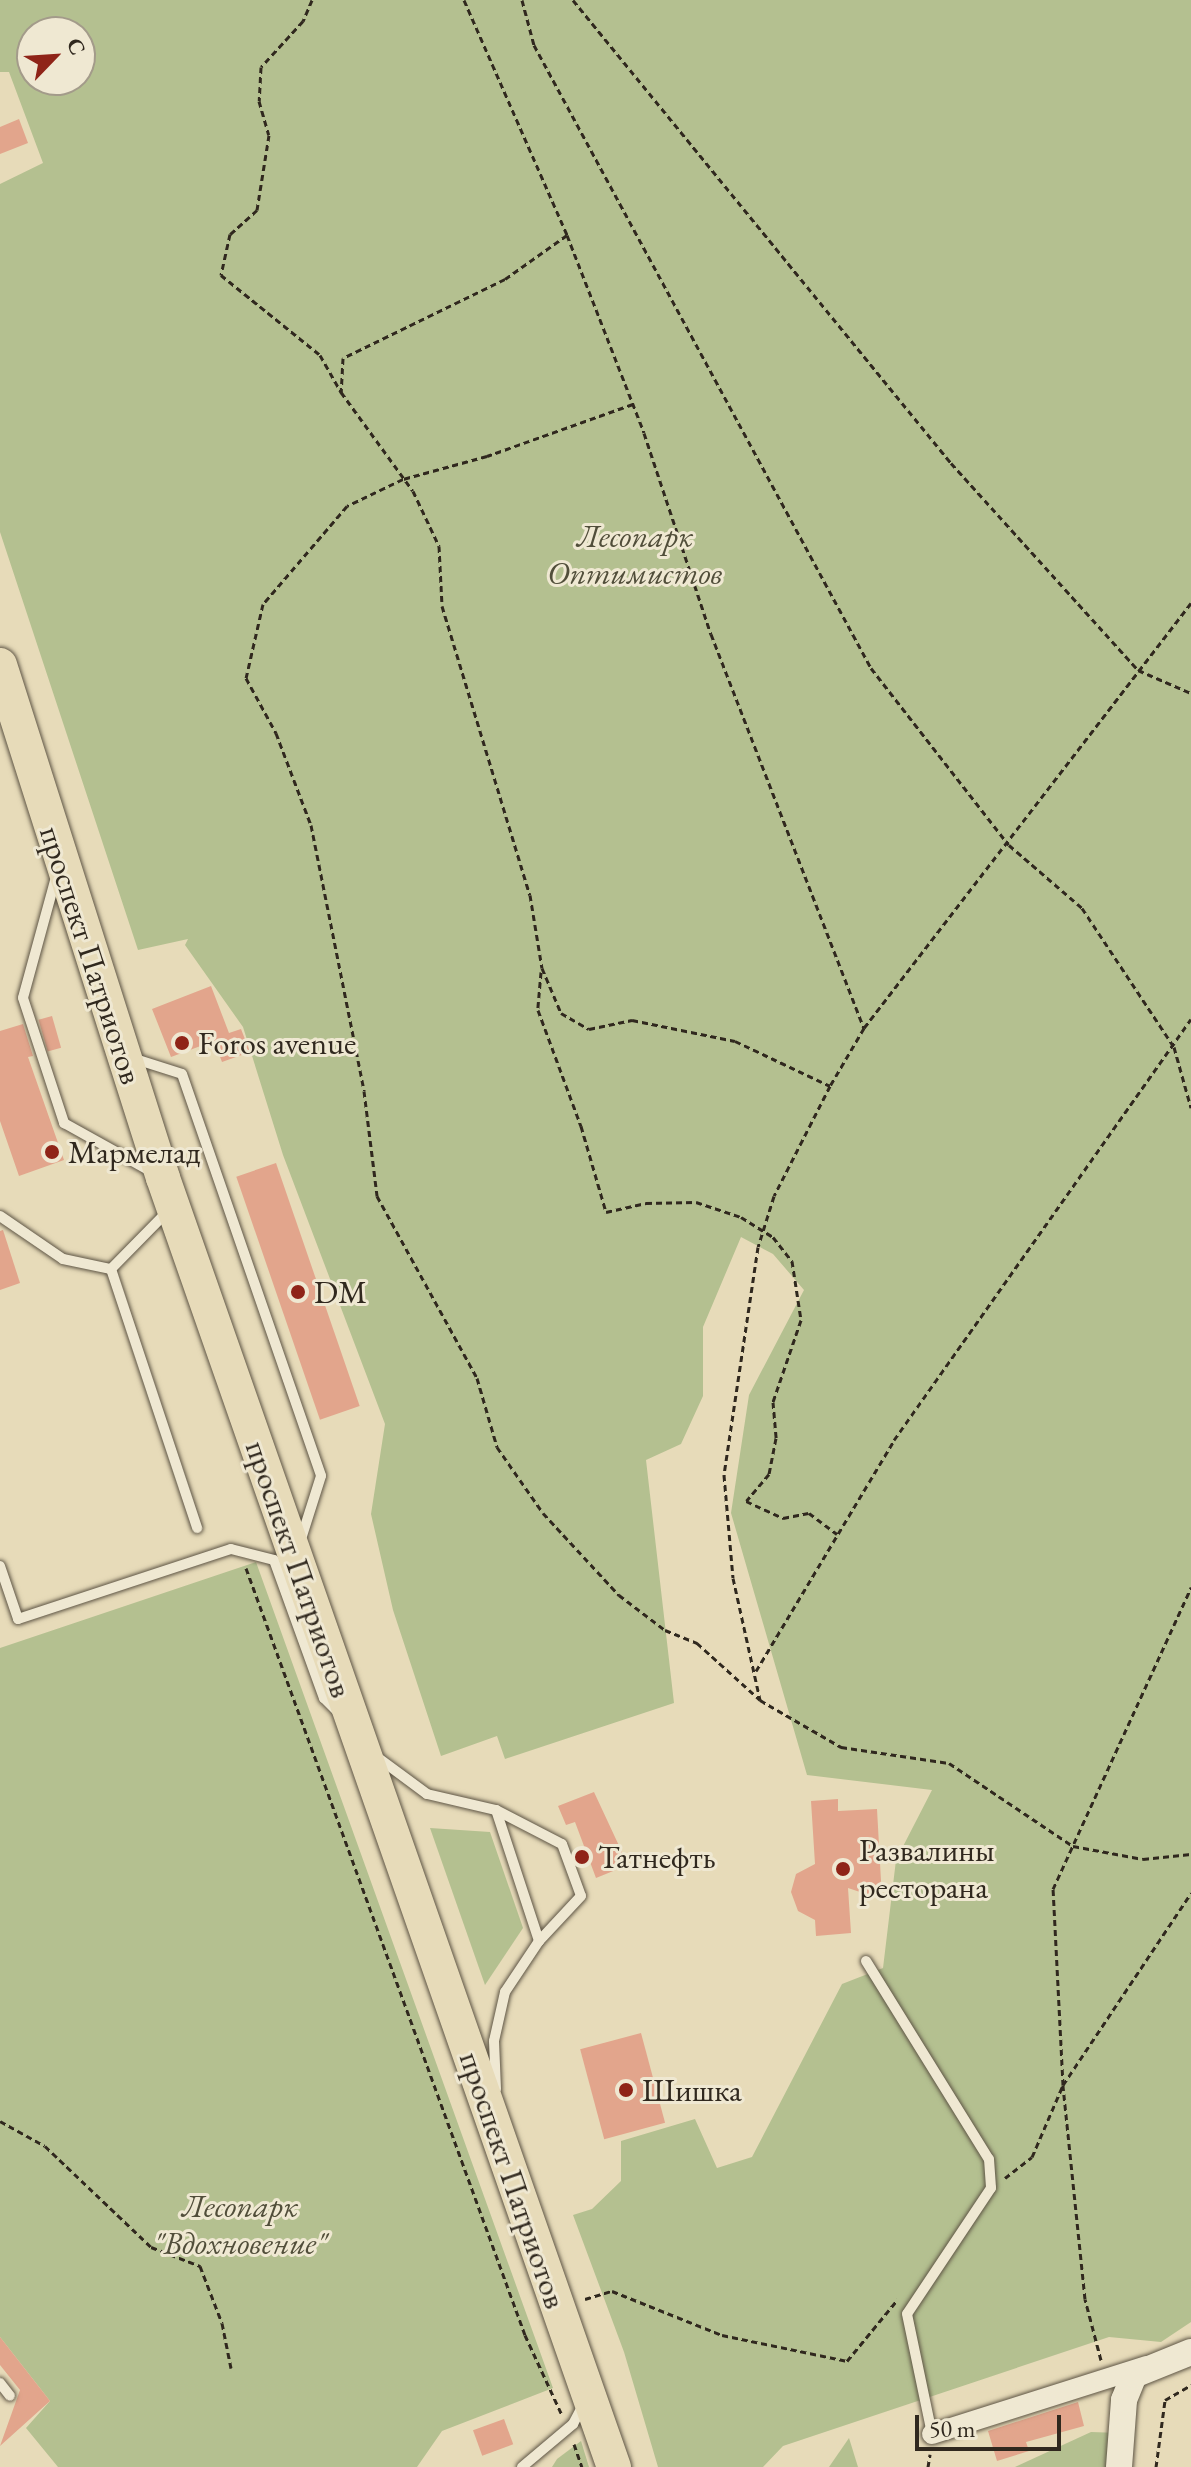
<!DOCTYPE html>
<html>
<head>
<meta charset="utf-8">
<style>
	body { margin:0 }
	#map { position:relative; width:1191px; height:2467px; overflow:hidden; background:#e7dbb9; font-family:"EB Garamond",serif }
	div>[style] { position:absolute }
	[style*='--x'] { left:calc(var(--x)*1px); top:calc(var(--y)*1px); width:calc(var(--w)*1px); rotate:calc(var(--a)*1deg) }
	.green>* { inset:0; background:#b4c090 }
	.building>* { inset:0; background:#e2a58c; transform-origin:0 0 }
	.path>* { height:3px; margin-top:-1.5px; transform-origin:0; background:repeating-linear-gradient(90deg,#30281e 0 6px,transparent 0 10px) }
	.roads { filter:drop-shadow(0 0 2px #5e5545) drop-shadow(0 0 2px #5e5545) }
	.service>* { height:10px; margin:-5px; padding:0 5px; transform-origin:5px; border-radius:5px; background:#efe8d2 }
	.minor>* { height:20px; margin:-10px; padding:0 10px; transform-origin:10px; border-radius:10px; background:#efe8d2 }
	.tertiary>* { height:26px; margin:-13px; padding:0 13px; transform-origin:13px; border-radius:13px; background:#efe8d2 }
	.trunk>* { height:34px; margin:-17px; padding:0 17px; transform-origin:17px; border-radius:17px; background:#e7dbb9 }
	.dots>* { width:22px; height:22px; translate:-50% -50%; box-sizing:border-box; border:4px solid #efe8d2; border-radius:50% }
	span { translate:-50% -50%; white-space:nowrap; text-align:center; line-height:1.15; -webkit-text-stroke:6px #efe8d2; paint-order:stroke }
	.park-label { font-size:32px; color:#514e3a; font-style:italic }
	.street-label { font-size:32px; color:#30281e }
	.poi-label { font-size:32px; color:#30281e }
	.left { translate:0 -50%; text-align:left }
	.north { position:absolute; left:16px; top:16px; width:80px; height:80px; box-sizing:border-box; background:#efe8d2; border:2px solid #a39b8a; border-radius:50%; rotate:65deg; font-size:22px; font-weight:700; line-height:32px; text-align:center; color:#30281e }
	.north::after { content:''; display:block; margin:auto; width:28px; height:36px; background:#8f2418; clip-path:polygon(50% 0,100% 100%,50% 72%,0 100%) }
	.scale { position:absolute; left:915px; top:2415px; width:146px; height:36px; box-sizing:border-box; border:4px solid #30281e; border-top:0; padding-left:10px; font-size:24px; line-height:28px; white-space:nowrap; color:#30281e; -webkit-text-stroke:6px #efe8d2; paint-order:stroke }
</style>
</head>
<body>
<div id="map">
	<div class="green">
		<div style="clip-path:polygon(evenodd,0 0,1191px 0,1191px 2322px,1161px 2342px,1109px 2337px,783px 2446px,763px 2467px,658px 2467px,624px 2352px,573px 2215px,592px 2209px,621px 2181px,621px 2141px,695px 2119px,717px 2168px,752px 2157px,842px 1984px,883px 1968px,896px 1860px,932px 1790px,807px 1775px,731px 1513px,749px 1395px,804px 1290px,773px 1254px,741px 1237px,703px 1327px,703px 1396px,681px 1444px,646px 1460px,674px 1703px,505px 1759px,497px 1736px,441px 1756px,393px 1610px,371px 1514px,385px 1424px,283px 1155px,243px 1027px,185px 945px,188px 939px,138px 950px,0 532px,0 184px,43px 163px,9px 72px,0 72px,0 0,32px 32px,80px 32px,80px 80px,32px 80px,32px 32px)"></div>
		<div style="clip-path:polygon(256px 1562px,553px 2388px,442px 2431px,417px 2467px,58px 2467px,26px 2428px,50px 2401px,0 2337px,0 1648px)"></div>
		<div style="clip-path:polygon(430px 1828px,490px 1832px,523px 1928px,485px 1985px)"></div>
		<div style="clip-path:polygon(1091px 2432px,1120px 2433px,1117px 2467px,1015px 2467px)"></div>
		<div style="clip-path:polygon(849px 2438px,858px 2467px,829px 2467px)"></div>
		<div style="clip-path:polygon(581px 2441px,589px 2467px,552px 2467px,557px 2459px)"></div>
	</div>
	<div class="building">
		<div style="clip-path:polygon(19px 119px,28px 143px,0 154px,0 127px)"></div>
		<div style="clip-path:polygon(211px 986px,229px 1033px,241px 1029px,250px 1052px,222px 1062px,214px 1041px,171px 1057px,152px 1009px)"></div>
		<div style="left:52px;top:1016px;width:33px;height:14px;rotate:74deg"></div>
		<div style="clip-path:polygon(23px 1024px,33px 1056px,28px 1057px,64px 1160px,19px 1176px,0 1121px,0 1031px)"></div>
		<div style="left:276px;top:1163px;width:257px;height:42px;rotate:71deg"></div>
		<div style="clip-path:polygon(3px 1230px,20px 1283px,0 1290px,0 1231px)"></div>
		<div style="clip-path:polygon(594px 1792px,628px 1865px,596px 1878px,575px 1822px,566px 1825px,558px 1806px)"></div>
		<div style="clip-path:polygon(838px 1799px,838px 1811px,877px 1809px,881px 1881px,875px 1897px,848px 1888px,851px 1933px,816px 1936px,815px 1920px,798px 1911px,791px 1892px,796px 1874px,815px 1864px,811px 1801px)"></div>
		<div style="left:641px;top:2033px;width:93px;height:63px;rotate:75deg"></div>
		<div style="clip-path:polygon(0 2337px,50px 2401px,0 2446px,20px 2390px,0 2365px)"></div>
		<div style="clip-path:polygon(1078px 2402px,1084px 2426px,1026px 2442px,1029px 2451px,997px 2461px,988px 2431px)"></div>
		<div style="left:504px;top:2419px;width:27px;height:33px;rotate:70deg"></div>
	</div>
	<div class="path">
		<div style="--x:312;--y:0;--w:23;--a:113"></div>
		<div style="--x:303;--y:21;--w:62;--a:132.4"></div>
		<div style="--x:261;--y:67;--w:34;--a:93"></div>
		<div style="--x:259;--y:101;--w:35;--a:74"></div>
		<div style="--x:269;--y:135;--w:76;--a:99.1"></div>
		<div style="--x:257;--y:210;--w:36;--a:138"></div>
		<div style="--x:230;--y:234;--w:42;--a:102.4"></div>
		<div style="--x:221;--y:275;--w:127;--a:38.9"></div>
		<div style="--x:320;--y:355;--w:43;--a:60.4"></div>
		<div style="--x:464;--y:0;--w:257;--a:66.3"></div>
		<div style="--x:567;--y:235;--w:212;--a:68.7"></div>
		<div style="--x:644;--y:433;--w:212;--a:71.6"></div>
		<div style="--x:711;--y:634;--w:423;--a:68.8"></div>
		<div style="--x:522;--y:0;--w:47;--a:75.1"></div>
		<div style="--x:534;--y:45;--w:708;--a:61.59"></div>
		<div style="--x:871;--y:668;--w:224;--a:52.1"></div>
		<div style="--x:1009;--y:845;--w:96;--a:40.8"></div>
		<div style="--x:1082;--y:908;--w:167;--a:56.5"></div>
		<div style="--x:1174;--y:1047;--w:63;--a:74.4"></div>
		<div style="--x:573;--y:0;--w:598;--a:50.77"></div>
		<div style="--x:951;--y:463;--w:279;--a:47.9"></div>
		<div style="--x:1138;--y:670;--w:58;--a:23.5"></div>
		<div style="--x:567;--y:235;--w:76;--a:144.6"></div>
		<div style="--x:505;--y:279;--w:180;--a:154"></div>
		<div style="--x:343;--y:358;--w:34;--a:93"></div>
		<div style="--x:341;--y:392;--w:122;--a:54"></div>
		<div style="--x:413;--y:491;--w:61;--a:64.7"></div>
		<div style="--x:439;--y:546;--w:60;--a:87.1"></div>
		<div style="--x:442;--y:606;--w:302;--a:73.1"></div>
		<div style="--x:530;--y:895;--w:74;--a:80.7"></div>
		<div style="--x:542;--y:968;--w:49;--a:67.1"></div>
		<div style="--x:561;--y:1013;--w:32;--a:30"></div>
		<div style="--x:589;--y:1029;--w:44;--a:-11.8"></div>
		<div style="--x:632;--y:1020;--w:105;--a:11.5"></div>
		<div style="--x:735;--y:1041;--w:105;--a:25.3"></div>
		<div style="--x:633;--y:404;--w:155;--a:160.4"></div>
		<div style="--x:487;--y:456;--w:87;--a:164.7"></div>
		<div style="--x:403;--y:479;--w:62;--a:154.3"></div>
		<div style="--x:347;--y:506;--w:129;--a:130.6"></div>
		<div style="--x:263;--y:604;--w:76;--a:102.9"></div>
		<div style="--x:246;--y:678;--w:63;--a:61.4"></div>
		<div style="--x:276;--y:733;--w:98;--a:69.2"></div>
		<div style="--x:311;--y:825;--w:271;--a:78.7"></div>
		<div style="--x:364;--y:1091;--w:106;--a:82.9"></div>
		<div style="--x:377;--y:1196;--w:208;--a:61.2"></div>
		<div style="--x:477;--y:1378;--w:72;--a:73.8"></div>
		<div style="--x:497;--y:1447;--w:80;--a:55.1"></div>
		<div style="--x:543;--y:1513;--w:112;--a:47.2"></div>
		<div style="--x:619;--y:1595;--w:58;--a:37.3"></div>
		<div style="--x:665;--y:1630;--w:35;--a:22"></div>
		<div style="--x:697;--y:1643;--w:85;--a:42.1"></div>
		<div style="--x:1191;--y:603;--w:536;--a:127.58"></div>
		<div style="--x:864;--y:1028;--w:67;--a:120.4"></div>
		<div style="--x:830;--y:1086;--w:123;--a:117"></div>
		<div style="--x:774;--y:1196;--w:53;--a:107.4"></div>
		<div style="--x:758;--y:1247;--w:231;--a:98.5"></div>
		<div style="--x:724;--y:1475;--w:103;--a:85"></div>
		<div style="--x:733;--y:1578;--w:125;--a:77.5"></div>
		<div style="--x:760;--y:1700;--w:94;--a:30.1"></div>
		<div style="--x:841;--y:1747;--w:109;--a:8.4"></div>
		<div style="--x:949;--y:1763;--w:149;--a:33.8"></div>
		<div style="--x:1073;--y:1846;--w:71;--a:10.5"></div>
		<div style="--x:1143;--y:1859;--w:48;--a:-5.9"></div>
		<div style="--x:541;--y:972;--w:38;--a:95"></div>
		<div style="--x:538;--y:1010;--w:124;--a:69.7"></div>
		<div style="--x:581;--y:1126;--w:90;--a:73.8"></div>
		<div style="--x:606;--y:1212;--w:41;--a:-12.7"></div>
		<div style="--x:646;--y:1203;--w:50;--a:-1.1"></div>
		<div style="--x:696;--y:1202;--w:47;--a:18.4"></div>
		<div style="--x:741;--y:1217;--w:38;--a:32"></div>
		<div style="--x:773;--y:1237;--w:31;--a:52"></div>
		<div style="--x:792;--y:1261;--w:60;--a:81.3"></div>
		<div style="--x:801;--y:1320;--w:87;--a:108.9"></div>
		<div style="--x:773;--y:1402;--w:36;--a:85"></div>
		<div style="--x:776;--y:1438;--w:37;--a:101"></div>
		<div style="--x:769;--y:1474;--w:35;--a:130"></div>
		<div style="--x:746;--y:1501;--w:41;--a:24.7"></div>
		<div style="--x:783;--y:1518;--w:26;--a:-11"></div>
		<div style="--x:809;--y:1513;--w:35;--a:37"></div>
		<div style="--x:246;--y:1568;--w:816;--a:70.01"></div>
		<div style="--x:525;--y:2335;--w:88;--a:65.2"></div>
		<div style="--x:756;--y:1671;--w:269;--a:-59.1"></div>
		<div style="--x:894;--y:1440;--w:515;--a:-54.8"></div>
		<div style="--x:0;--y:2121;--w:51;--a:29.1"></div>
		<div style="--x:45;--y:2146;--w:146;--a:43.6"></div>
		<div style="--x:151;--y:2247;--w:53;--a:21.2"></div>
		<div style="--x:200;--y:2266;--w:61;--a:68.9"></div>
		<div style="--x:222;--y:2323;--w:46;--a:78.7"></div>
		<div style="--x:1005;--y:2178;--w:34;--a:-38"></div>
		<div style="--x:1032;--y:2157;--w:78;--a:-66.7"></div>
		<div style="--x:1063;--y:2085;--w:231;--a:-56.3"></div>
		<div style="--x:585;--y:2299;--w:28;--a:-17"></div>
		<div style="--x:612;--y:2291;--w:118;--a:21.8"></div>
		<div style="--x:722;--y:2335;--w:128;--a:11.7"></div>
		<div style="--x:847;--y:2361;--w:80;--a:-50.6"></div>
		<div style="--x:1101;--y:2360;--w:63;--a:-104.7"></div>
		<div style="--x:1085;--y:2299;--w:215;--a:-95.9"></div>
		<div style="--x:1063;--y:2085;--w:196;--a:-92.9"></div>
		<div style="--x:1053;--y:1889;--w:332;--a:-65.4"></div>
		<div style="--x:574;--y:2444;--w:24;--a:71"></div>
		<div style="--x:928;--y:2467;--w:13;--a:-81"></div>
		<div style="--x:1156;--y:2467;--w:68;--a:-82.3"></div>
		<div style="--x:1165;--y:2400;--w:30;--a:-30"></div>
	</div>
	<div class="roads">
		<div class="service">
			<div style="--x:56;--y:877;--w:125;--a:105.3"></div>
			<div style="--x:23;--y:998;--w:132;--a:71.8"></div>
			<div style="--x:64;--y:1123;--w:103;--a:29.1"></div>
			<div style="--x:132;--y:1058;--w:52;--a:17.7"></div>
			<div style="--x:182;--y:1074;--w:425;--a:70.9"></div>
			<div style="--x:321;--y:1476;--w:66;--a:107.6"></div>
			<div style="--x:0;--y:1216;--w:76;--a:34.3"></div>
			<div style="--x:63;--y:1259;--w:49;--a:11.8"></div>
			<div style="--x:111;--y:1269;--w:83;--a:-45.5"></div>
			<div style="--x:111;--y:1269;--w:273;--a:71.6"></div>
			<div style="--x:0;--y:1566;--w:56;--a:71.2"></div>
			<div style="--x:18;--y:1619;--w:224;--a:-18.2"></div>
			<div style="--x:231;--y:1549;--w:44;--a:14.3"></div>
			<div style="--x:274;--y:1560;--w:147;--a:70.1"></div>
			<div style="--x:324;--y:1698;--w:18;--a:45"></div>
			<div style="--x:377;--y:1757;--w:62;--a:36.5"></div>
			<div style="--x:427;--y:1794;--w:71;--a:13.1"></div>
			<div style="--x:496;--y:1810;--w:74;--a:27.3"></div>
			<div style="--x:562;--y:1844;--w:55;--a:69.9"></div>
			<div style="--x:581;--y:1896;--w:62;--a:133"></div>
			<div style="--x:539;--y:1941;--w:61;--a:123.7"></div>
			<div style="--x:505;--y:1992;--w:50;--a:102.7"></div>
			<div style="--x:494;--y:2041;--w:48;--a:87.6"></div>
			<div style="--x:496;--y:1810;--w:138;--a:71.8"></div>
			<div style="--x:866;--y:1961;--w:233;--a:58.2"></div>
			<div style="--x:989;--y:2159;--w:29;--a:86"></div>
			<div style="--x:991;--y:2188;--w:151;--a:123.7"></div>
			<div style="--x:907;--y:2314;--w:123;--a:78.2"></div>
			<div style="--x:0;--y:2383;--w:16;--a:52"></div>
			<div style="--x:522;--y:2467;--w:67;--a:-40.1"></div>
			<div style="--x:573;--y:2424;--w:24;--a:-62"></div>
		</div>
		<div class="minor">
			<div style="--x:932;--y:2434;--w:225;--a:-17.6"></div>
		</div>
		<div class="tertiary">
			<div style="--x:1119;--y:2467;--w:67;--a:-85.7"></div>
			<div style="--x:1124;--y:2400;--w:27;--a:-68"></div>
			<div style="--x:1134;--y:2375;--w:61;--a:-22"></div>
		</div>
		<div class="trunk">
			<div style="--x:0;--y:665;--w:538;--a:72.37"></div>
			<div style="--x:163;--y:1178;--w:1366;--a:70.72"></div>
		</div>
	</div>
	<div class="dots">
		<div style="left:182px;top:1043px;background:#8f2418"></div>
		<div style="left:52px;top:1152px;background:#8f2418"></div>
		<div style="left:298px;top:1292px;background:#8f2418"></div>
		<div style="left:582px;top:1857px;background:#8f2418"></div>
		<div style="left:843px;top:1869px;background:#8f2418"></div>
		<div style="left:626px;top:2090px;background:#8f2418"></div>
	</div>
	<div class="park-label">
		<span style="left:635px;top:555px">Лесопарк<br>Оптимистов</span>
		<span style="left:240px;top:2225px">Лесопарк<br>"Вдохновение"</span>
	</div>
	<div class="street-label">
		<span style="left:91px;top:955px;rotate:72deg">проспект Патриотов</span>
		<span style="left:299px;top:1569px;rotate:71deg">проспект Патриотов</span>
		<span style="left:513px;top:2180px;rotate:71deg">проспект Патриотов</span>
	</div>
	<div class="poi-label">
		<span class="left" style="left:198px;top:1043px">Foros avenue</span>
		<span class="left" style="left:68px;top:1152px">Мармелад</span>
		<span class="left" style="left:314px;top:1292px">DM</span>
		<span class="left" style="left:859px;top:1869px">Развалины<br>ресторана</span>
		<span class="left" style="left:598px;top:1857px">Татнефть</span>
		<span class="left" style="left:642px;top:2090px">Шишка</span>
	</div>
	<div class="north">С</div>
	<div class="scale">50 m</div>
</div>
</body>
</html>
